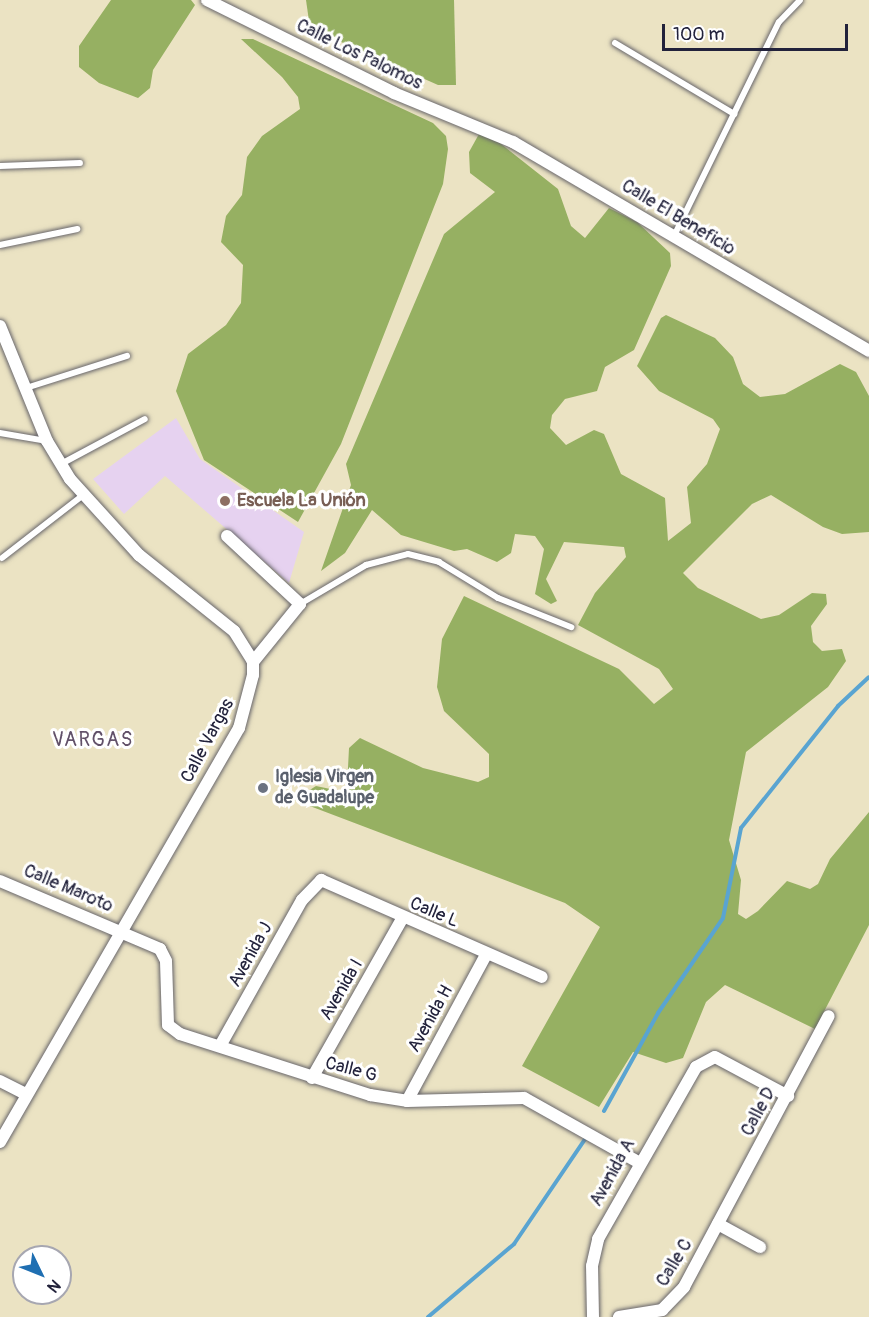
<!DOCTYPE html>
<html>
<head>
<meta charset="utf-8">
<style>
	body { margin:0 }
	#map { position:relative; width:869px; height:1317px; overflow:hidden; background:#ebe3c3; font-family:Pangolin,sans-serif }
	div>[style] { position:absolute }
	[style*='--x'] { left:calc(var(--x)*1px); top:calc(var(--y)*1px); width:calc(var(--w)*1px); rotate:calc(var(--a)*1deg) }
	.built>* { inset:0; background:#e6d2f0 }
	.forest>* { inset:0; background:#96b062 }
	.stream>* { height:4px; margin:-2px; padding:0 2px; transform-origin:2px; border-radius:2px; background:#59a4d1 }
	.roads { filter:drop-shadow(0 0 2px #68666b) drop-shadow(0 0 2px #68666b) }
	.service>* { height:6px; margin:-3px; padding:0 3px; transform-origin:3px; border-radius:3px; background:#fff }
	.minor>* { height:12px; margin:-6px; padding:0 6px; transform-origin:6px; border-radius:6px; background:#fff }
	.dots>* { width:16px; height:16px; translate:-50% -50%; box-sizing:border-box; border:3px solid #fff; border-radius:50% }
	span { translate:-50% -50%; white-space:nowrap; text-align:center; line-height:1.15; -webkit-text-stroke:6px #fff; paint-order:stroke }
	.street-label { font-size:18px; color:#22223b }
	.education-label { font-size:18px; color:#785e54; font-weight:700 }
	.left { translate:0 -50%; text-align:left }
	.worship-label { font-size:18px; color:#5b616d; font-weight:700 }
	.neighbourhood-label { font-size:20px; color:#615068; letter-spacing:1.5px }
	.north { position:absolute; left:12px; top:1245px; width:60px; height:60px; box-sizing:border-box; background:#fff; border:2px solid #a7a7b1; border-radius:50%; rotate:133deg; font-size:16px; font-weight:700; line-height:24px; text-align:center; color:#22223b }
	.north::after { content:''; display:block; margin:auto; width:21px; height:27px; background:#1f6fb2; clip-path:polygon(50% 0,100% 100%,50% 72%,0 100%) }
	.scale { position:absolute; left:662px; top:24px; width:186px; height:27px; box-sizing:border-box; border:3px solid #22223b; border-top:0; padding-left:8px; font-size:18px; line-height:21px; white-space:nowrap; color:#22223b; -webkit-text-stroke:4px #fff; paint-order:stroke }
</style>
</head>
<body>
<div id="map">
	<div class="built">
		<div style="clip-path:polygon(176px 418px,200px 459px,304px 532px,289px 583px,165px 476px,124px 514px,93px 479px)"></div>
	</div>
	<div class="forest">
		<div style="clip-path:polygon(111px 0,191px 0,195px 5px,153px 70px,150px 88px,138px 98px,99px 83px,79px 67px,79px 46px)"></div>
		<div style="clip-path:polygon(306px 0,454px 0,456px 85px,438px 85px,330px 37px,309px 21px)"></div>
		<div style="clip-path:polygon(241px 39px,253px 39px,433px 123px,446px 136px,448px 149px,443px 184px,341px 444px,298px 522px,204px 460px,176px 391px,188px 354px,226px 325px,241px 303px,243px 265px,221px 242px,226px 216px,242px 195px,247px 157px,262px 136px,300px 109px,298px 97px,282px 77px)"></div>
		<div style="clip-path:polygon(479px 134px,491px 136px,558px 189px,571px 226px,585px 238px,609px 208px,637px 222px,670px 253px,671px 266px,634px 350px,605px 367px,597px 391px,565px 399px,552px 415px,550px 428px,566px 445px,594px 430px,604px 434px,621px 474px,665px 498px,668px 541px,691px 523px,687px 487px,707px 464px,720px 429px,713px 419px,659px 391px,637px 366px,661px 318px,666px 315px,715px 338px,733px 357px,743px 384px,760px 397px,785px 394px,840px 364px,856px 372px,869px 396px,869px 532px,842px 534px,823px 527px,771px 495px,752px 504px,683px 573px,698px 588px,761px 619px,779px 615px,812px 593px,826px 594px,827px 604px,811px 626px,813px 642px,822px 651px,842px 649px,846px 661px,828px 687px,746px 752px,729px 840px,741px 880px,738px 914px,746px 919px,758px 911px,787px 881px,810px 889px,818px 884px,830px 859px,869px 812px,869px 925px,815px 1029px,725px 985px,706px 1002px,683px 1058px,666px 1063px,633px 1052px,599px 1107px,522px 1066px,600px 927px,565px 903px,294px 800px,316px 786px,340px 791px,347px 787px,349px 748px,360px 738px,423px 768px,478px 782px,489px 777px,489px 754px,444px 711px,437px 687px,442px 639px,464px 596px,619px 669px,654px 704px,673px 689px,659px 669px,578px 625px,595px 593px,626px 557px,624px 547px,564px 542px,546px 579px,557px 601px,551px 604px,535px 594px,544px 549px,535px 536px,515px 534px,511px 553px,497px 562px,467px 549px,454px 551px,401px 535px,372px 510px,345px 553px,321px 571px,351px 485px,346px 464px,444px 234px,495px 192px,470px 173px,469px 152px)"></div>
	</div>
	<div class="stream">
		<div style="--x:604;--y:1111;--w:112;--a:-61.1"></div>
		<div style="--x:658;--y:1013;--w:115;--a:-55.6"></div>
		<div style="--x:723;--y:918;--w:92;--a:-78.7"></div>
		<div style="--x:741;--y:828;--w:156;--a:-51.5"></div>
		<div style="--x:838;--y:706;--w:42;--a:-43.1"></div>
		<div style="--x:428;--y:1317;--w:113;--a:-40.3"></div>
		<div style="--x:514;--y:1244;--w:127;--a:-55.9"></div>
	</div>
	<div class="roads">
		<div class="service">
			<div style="--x:615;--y:43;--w:139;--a:30.8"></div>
			<div style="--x:0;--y:166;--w:80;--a:-2.1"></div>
			<div style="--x:674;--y:236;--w:238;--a:-63.9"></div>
			<div style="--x:779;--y:22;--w:30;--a:-46"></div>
			<div style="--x:0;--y:245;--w:79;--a:-11.7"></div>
			<div style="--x:26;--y:388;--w:106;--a:-17.6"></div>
			<div style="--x:0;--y:433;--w:48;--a:9.7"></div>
			<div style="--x:61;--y:464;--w:95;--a:-28.2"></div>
			<div style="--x:2;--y:558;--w:101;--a:-37.8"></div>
			<div style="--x:300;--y:604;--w:77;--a:-30.6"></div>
			<div style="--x:366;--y:565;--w:43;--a:-14.7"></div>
			<div style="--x:408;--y:554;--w:32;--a:14"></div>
			<div style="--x:439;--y:562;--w:69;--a:31.4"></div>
			<div style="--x:498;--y:598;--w:79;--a:21.7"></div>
		</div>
		<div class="minor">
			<div style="--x:207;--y:0;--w:209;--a:26.4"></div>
			<div style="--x:394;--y:93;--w:129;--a:22.4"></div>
			<div style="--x:513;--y:142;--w:413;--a:30.4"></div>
			<div style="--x:0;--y:326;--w:124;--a:67.8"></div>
			<div style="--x:47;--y:441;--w:44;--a:58.8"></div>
			<div style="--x:70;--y:479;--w:103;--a:47.8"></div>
			<div style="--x:139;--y:555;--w:122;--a:38.7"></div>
			<div style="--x:234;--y:631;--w:36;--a:58"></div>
			<div style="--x:253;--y:662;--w:13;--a:90"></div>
			<div style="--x:253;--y:675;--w:55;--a:104.8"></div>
			<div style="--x:239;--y:728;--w:478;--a:120"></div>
			<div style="--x:227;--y:536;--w:100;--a:43"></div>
			<div style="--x:300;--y:604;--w:75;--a:129"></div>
			<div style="--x:0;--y:881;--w:174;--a:23"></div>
			<div style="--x:160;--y:949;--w:13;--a:63"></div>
			<div style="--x:166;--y:961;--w:64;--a:88.2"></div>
			<div style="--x:168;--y:1025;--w:15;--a:37"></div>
			<div style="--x:180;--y:1034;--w:200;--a:17.8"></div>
			<div style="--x:370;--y:1095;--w:37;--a:9"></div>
			<div style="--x:407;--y:1101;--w:117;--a:-1.5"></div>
			<div style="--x:524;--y:1098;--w:131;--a:29.3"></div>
			<div style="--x:220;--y:1046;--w:167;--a:-60.7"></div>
			<div style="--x:302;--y:900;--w:28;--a:-46"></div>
			<div style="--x:321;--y:880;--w:241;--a:23.7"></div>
			<div style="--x:312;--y:1078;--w:183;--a:-60.5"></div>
			<div style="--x:0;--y:1081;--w:28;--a:27"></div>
			<div style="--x:407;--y:1101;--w:166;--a:-61.6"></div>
			<div style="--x:718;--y:1224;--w:48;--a:28.7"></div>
			<div style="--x:593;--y:1317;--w:51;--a:-91.1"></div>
			<div style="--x:592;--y:1266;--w:28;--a:-77"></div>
			<div style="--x:598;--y:1239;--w:198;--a:-60.3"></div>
			<div style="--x:696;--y:1067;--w:21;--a:-28"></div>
			<div style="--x:715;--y:1057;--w:83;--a:28.1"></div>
			<div style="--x:619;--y:1317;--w:44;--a:-9.2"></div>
			<div style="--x:662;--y:1310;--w:32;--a:-46"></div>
			<div style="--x:684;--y:1287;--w:307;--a:-61.9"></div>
		</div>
	</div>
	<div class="dots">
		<div style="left:225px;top:501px;background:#8d6e63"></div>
		<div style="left:263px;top:788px;background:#6b7280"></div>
	</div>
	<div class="street-label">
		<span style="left:359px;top:55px;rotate:26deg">Calle Los Palomos</span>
		<span style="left:678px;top:218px;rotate:31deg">Calle El Beneficio</span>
		<span style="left:208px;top:741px;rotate:-62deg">Calle Vargas</span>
		<span style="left:68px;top:889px;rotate:23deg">Calle Maroto</span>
		<span style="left:434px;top:913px;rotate:23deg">Calle L</span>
		<span style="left:251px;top:955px;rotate:-61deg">Avenida J</span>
		<span style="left:342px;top:990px;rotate:-60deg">Avenida I</span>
		<span style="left:431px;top:1019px;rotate:-61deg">Avenida H</span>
		<span style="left:351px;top:1070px;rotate:15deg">Calle G</span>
		<span style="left:759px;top:1112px;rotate:-62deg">Calle D</span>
		<span style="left:613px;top:1173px;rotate:-61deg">Avenida A</span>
		<span style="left:675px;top:1263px;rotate:-59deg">Calle C</span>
	</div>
	<div class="education-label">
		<span class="left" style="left:237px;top:501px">Escuela La Unión</span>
	</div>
	<div class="worship-label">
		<span class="left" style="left:275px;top:788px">Iglesia Virgen<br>de Guadalupe</span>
	</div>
	<div class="neighbourhood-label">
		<span style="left:93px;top:739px">VARGAS</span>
	</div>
	<div class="north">N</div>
	<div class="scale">100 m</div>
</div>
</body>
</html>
